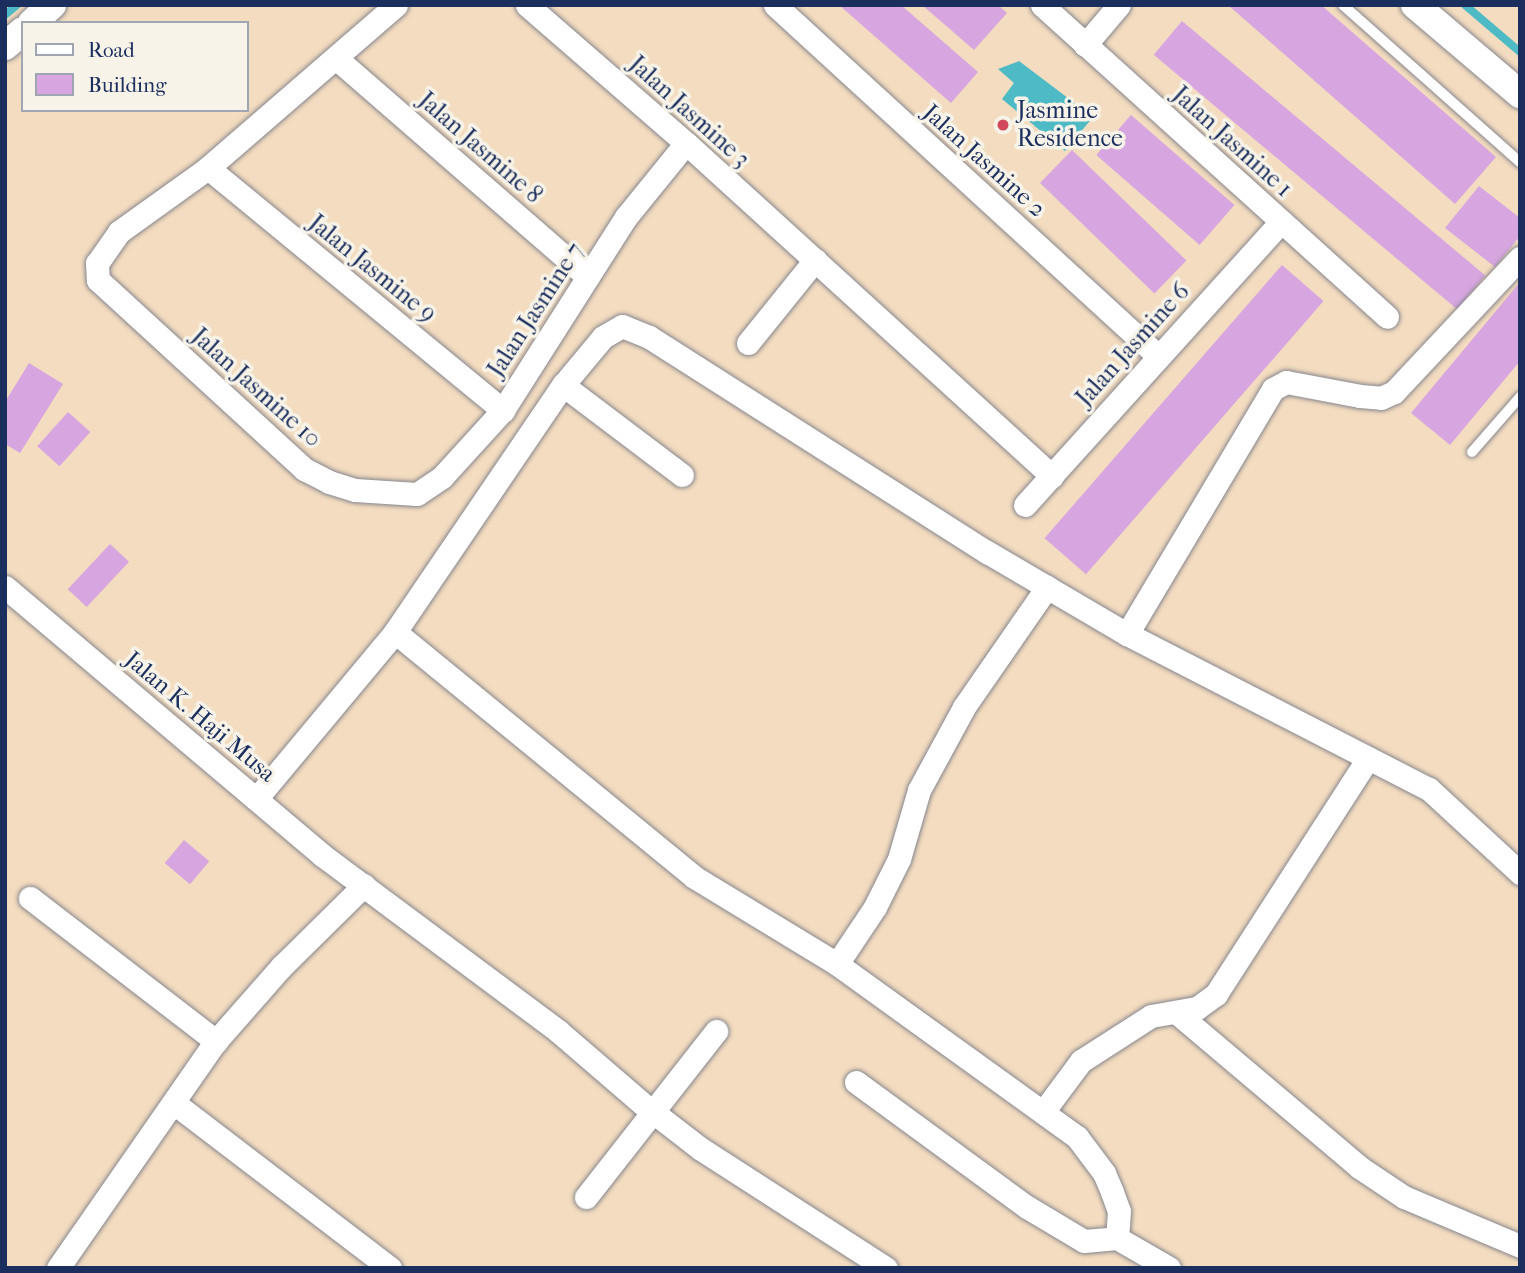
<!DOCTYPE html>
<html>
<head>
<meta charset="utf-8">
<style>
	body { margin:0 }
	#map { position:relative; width:1525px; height:1273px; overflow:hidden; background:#f3dcbf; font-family:"IM FELL French Canon",serif }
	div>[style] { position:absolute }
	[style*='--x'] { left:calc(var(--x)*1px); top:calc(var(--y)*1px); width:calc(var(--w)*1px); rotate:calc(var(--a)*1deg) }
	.water>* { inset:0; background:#4dbac5 }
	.stream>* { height:8px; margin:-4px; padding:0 4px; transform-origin:4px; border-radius:4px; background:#4dbac5 }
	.building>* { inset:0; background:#d7a6e0; transform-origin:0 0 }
	.roads { filter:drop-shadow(0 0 2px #87868e) drop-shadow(0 0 2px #87868e) }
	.service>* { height:10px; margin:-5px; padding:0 5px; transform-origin:5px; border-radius:5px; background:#fff }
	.minor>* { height:23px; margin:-11.5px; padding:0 11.5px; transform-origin:11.5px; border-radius:11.5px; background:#fff }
	.tertiary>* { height:28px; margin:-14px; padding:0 14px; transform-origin:14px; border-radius:14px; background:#fff }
	.dots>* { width:19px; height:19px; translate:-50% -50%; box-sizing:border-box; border:4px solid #f7f3e8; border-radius:50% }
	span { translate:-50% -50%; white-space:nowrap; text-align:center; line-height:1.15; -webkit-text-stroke:7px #f7f3e8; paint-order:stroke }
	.poi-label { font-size:24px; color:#1b2f5e }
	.left { translate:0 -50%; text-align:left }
	.street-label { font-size:24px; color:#1b2f5e }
	.frame { position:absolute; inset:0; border:7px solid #1b2f5e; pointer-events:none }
	.legend { position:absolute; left:21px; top:21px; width:228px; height:91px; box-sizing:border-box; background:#f7f3e8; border:2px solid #9fa5b1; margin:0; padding:9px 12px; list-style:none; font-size:21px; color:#1b2f5e }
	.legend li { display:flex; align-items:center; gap:14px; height:35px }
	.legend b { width:35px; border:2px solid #9fa5b1 }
</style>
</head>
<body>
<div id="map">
	<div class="water">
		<div style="clip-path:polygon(1019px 61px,1093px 117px,1065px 151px,1002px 99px,1014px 83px,998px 69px)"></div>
	</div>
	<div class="stream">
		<div style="--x:1465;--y:5;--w:72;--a:40.5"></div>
		<div style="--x:5;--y:15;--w:16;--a:-40"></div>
	</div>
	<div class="building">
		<div style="clip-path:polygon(839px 5px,901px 5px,978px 72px,951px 103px)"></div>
		<div style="clip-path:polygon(922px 5px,998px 5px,1007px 13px,974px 50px)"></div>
		<div style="clip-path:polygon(1228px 5px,1321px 5px,1496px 157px,1455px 204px)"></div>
		<div style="left:1182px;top:21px;width:396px;height:44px;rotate:40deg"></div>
		<div style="left:1131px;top:115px;width:137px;height:53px;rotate:41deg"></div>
		<div style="left:1072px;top:150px;width:159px;height:46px;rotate:44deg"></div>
		<div style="clip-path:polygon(1479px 186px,1520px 218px,1520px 236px,1495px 267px,1445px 228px)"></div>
		<div style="left:1282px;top:265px;width:55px;height:362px;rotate:41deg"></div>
		<div style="clip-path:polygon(1520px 282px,1520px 361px,1450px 445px,1411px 413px)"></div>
		<div style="clip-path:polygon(29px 363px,63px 384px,20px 453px,5px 444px,5px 402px)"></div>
		<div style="left:68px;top:412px;width:30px;height:46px;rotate:42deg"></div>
		<div style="left:110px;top:544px;width:26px;height:62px;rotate:43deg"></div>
		<div style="left:184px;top:840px;width:33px;height:30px;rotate:40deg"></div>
	</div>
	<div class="roads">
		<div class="service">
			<div style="--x:1343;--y:5;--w:237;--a:41.6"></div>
			<div style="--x:1472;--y:452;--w:73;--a:-48.9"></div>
		</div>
		<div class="minor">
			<div style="--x:396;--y:5;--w:249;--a:139.1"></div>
			<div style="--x:208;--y:168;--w:110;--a:144.3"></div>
			<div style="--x:119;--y:232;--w:38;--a:125"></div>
			<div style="--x:97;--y:263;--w:17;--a:87"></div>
			<div style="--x:98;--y:280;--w:280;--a:42.5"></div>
			<div style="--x:304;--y:469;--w:28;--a:27"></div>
			<div style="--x:329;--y:482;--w:27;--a:17"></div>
			<div style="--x:355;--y:490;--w:62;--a:3.7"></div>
			<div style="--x:417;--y:494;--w:30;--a:-34"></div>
			<div style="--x:442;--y:477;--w:91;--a:-47.7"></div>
			<div style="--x:503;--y:410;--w:229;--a:-57.5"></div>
			<div style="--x:626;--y:217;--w:95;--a:-51"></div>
			<div style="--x:527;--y:5;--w:211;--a:41"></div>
			<div style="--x:686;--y:143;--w:495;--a:42.3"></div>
			<div style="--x:775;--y:5;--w:520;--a:42.5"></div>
			<div style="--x:1042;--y:5;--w:465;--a:42.1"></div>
			<div style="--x:1085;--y:45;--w:52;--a:-49.6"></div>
			<div style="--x:337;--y:59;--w:332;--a:41"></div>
			<div style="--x:208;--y:168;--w:382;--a:39.4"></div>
			<div style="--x:748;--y:343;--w:107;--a:-51.1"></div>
			<div style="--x:563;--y:385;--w:149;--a:37.1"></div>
			<div style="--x:1025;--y:505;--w:382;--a:-47.9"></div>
			<div style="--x:5;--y:587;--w:415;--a:40.2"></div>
			<div style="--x:322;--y:855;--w:294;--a:36.7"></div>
			<div style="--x:558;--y:1031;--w:113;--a:40.7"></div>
			<div style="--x:644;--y:1105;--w:72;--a:37.7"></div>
			<div style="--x:701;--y:1149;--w:220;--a:32.8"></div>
			<div style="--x:395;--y:632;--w:387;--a:39.3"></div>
			<div style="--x:694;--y:877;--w:167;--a:31.3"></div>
			<div style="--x:837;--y:964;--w:296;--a:35.8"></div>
			<div style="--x:1077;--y:1137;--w:45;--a:53.1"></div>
			<div style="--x:1104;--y:1173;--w:21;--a:67"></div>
			<div style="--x:1112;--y:1192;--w:20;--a:70"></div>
			<div style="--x:1119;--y:1211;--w:27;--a:94"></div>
			<div style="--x:1127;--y:634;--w:285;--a:-59.2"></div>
			<div style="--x:1273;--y:389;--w:15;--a:-28"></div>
			<div style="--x:1286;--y:382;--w:75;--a:10.7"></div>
			<div style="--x:1360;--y:396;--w:21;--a:5"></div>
			<div style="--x:1381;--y:398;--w:14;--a:-25"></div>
			<div style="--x:1394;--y:392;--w:184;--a:-46.8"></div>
			<div style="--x:256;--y:799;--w:217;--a:-50.2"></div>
			<div style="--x:395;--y:632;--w:299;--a:-55.8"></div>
			<div style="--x:563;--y:385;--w:62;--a:-50.2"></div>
			<div style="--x:603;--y:337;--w:22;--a:-30"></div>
			<div style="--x:622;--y:326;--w:29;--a:22"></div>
			<div style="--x:649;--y:337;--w:401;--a:32.5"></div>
			<div style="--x:987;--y:552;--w:162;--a:30.4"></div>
			<div style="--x:1127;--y:634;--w:339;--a:27.2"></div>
			<div style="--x:1429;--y:789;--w:124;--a:42.7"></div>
			<div style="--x:30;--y:898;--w:235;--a:37.6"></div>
			<div style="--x:837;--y:964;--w:69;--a:-56.3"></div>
			<div style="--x:875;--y:907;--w:54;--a:-63.4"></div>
			<div style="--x:899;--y:859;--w:72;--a:-73.8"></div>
			<div style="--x:919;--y:790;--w:94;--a:-61.5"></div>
			<div style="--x:964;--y:707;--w:146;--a:-55.3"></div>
			<div style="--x:1177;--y:1013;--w:238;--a:40.2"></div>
			<div style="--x:1359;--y:1167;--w:54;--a:33.7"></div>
			<div style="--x:1404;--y:1197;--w:126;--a:22.9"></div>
			<div style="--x:856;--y:1082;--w:212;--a:36.2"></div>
			<div style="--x:1027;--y:1207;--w:66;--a:30.8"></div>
			<div style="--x:1084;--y:1241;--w:33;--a:-5"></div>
			<div style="--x:174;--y:1103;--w:272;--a:37.4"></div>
			<div style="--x:1043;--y:1112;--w:64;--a:-53.3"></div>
			<div style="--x:1081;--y:1061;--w:83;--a:-32.7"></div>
			<div style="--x:1151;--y:1016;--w:47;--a:-9.9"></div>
			<div style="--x:1197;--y:1008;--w:24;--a:-36"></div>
			<div style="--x:1216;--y:994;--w:278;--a:-57.2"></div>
			<div style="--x:586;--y:1197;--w:211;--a:-51.9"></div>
			<div style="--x:1117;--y:1238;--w:60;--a:30"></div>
			<div style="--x:58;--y:1268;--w:277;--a:-55.2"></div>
			<div style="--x:216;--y:1041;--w:100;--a:-48.7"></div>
			<div style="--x:282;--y:966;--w:115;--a:-44.6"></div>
		</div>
		<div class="tertiary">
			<div style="--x:1415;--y:5;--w:138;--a:40.3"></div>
			<div style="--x:32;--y:23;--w:27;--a:-42"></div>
			<div style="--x:5;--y:46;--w:23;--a:-40"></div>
		</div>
	</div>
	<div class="dots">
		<div style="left:1003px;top:125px;background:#d1495b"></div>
	</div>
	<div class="poi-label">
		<span class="left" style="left:1017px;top:125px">Jasmine<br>Residence</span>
	</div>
	<div class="street-label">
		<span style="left:689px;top:112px;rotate:42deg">Jalan Jasmine 3</span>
		<span style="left:1232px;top:142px;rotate:42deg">Jalan Jasmine 1</span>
		<span style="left:480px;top:148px;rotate:41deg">Jalan Jasmine 8</span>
		<span style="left:984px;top:161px;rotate:42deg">Jalan Jasmine 2</span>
		<span style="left:372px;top:269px;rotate:39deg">Jalan Jasmine 9</span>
		<span style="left:536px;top:310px;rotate:-57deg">Jalan Jasmine 7</span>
		<span style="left:1133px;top:345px;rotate:-48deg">Jalan Jasmine 6</span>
		<span style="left:256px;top:388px;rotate:42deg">Jalan Jasmine 10</span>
		<span style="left:200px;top:717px;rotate:40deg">Jalan K. Haji Musa</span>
	</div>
	<div class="frame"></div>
	<ul class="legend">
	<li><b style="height:9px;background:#fff"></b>Road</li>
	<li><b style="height:19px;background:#d7a6e0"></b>Building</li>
	</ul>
</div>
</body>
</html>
